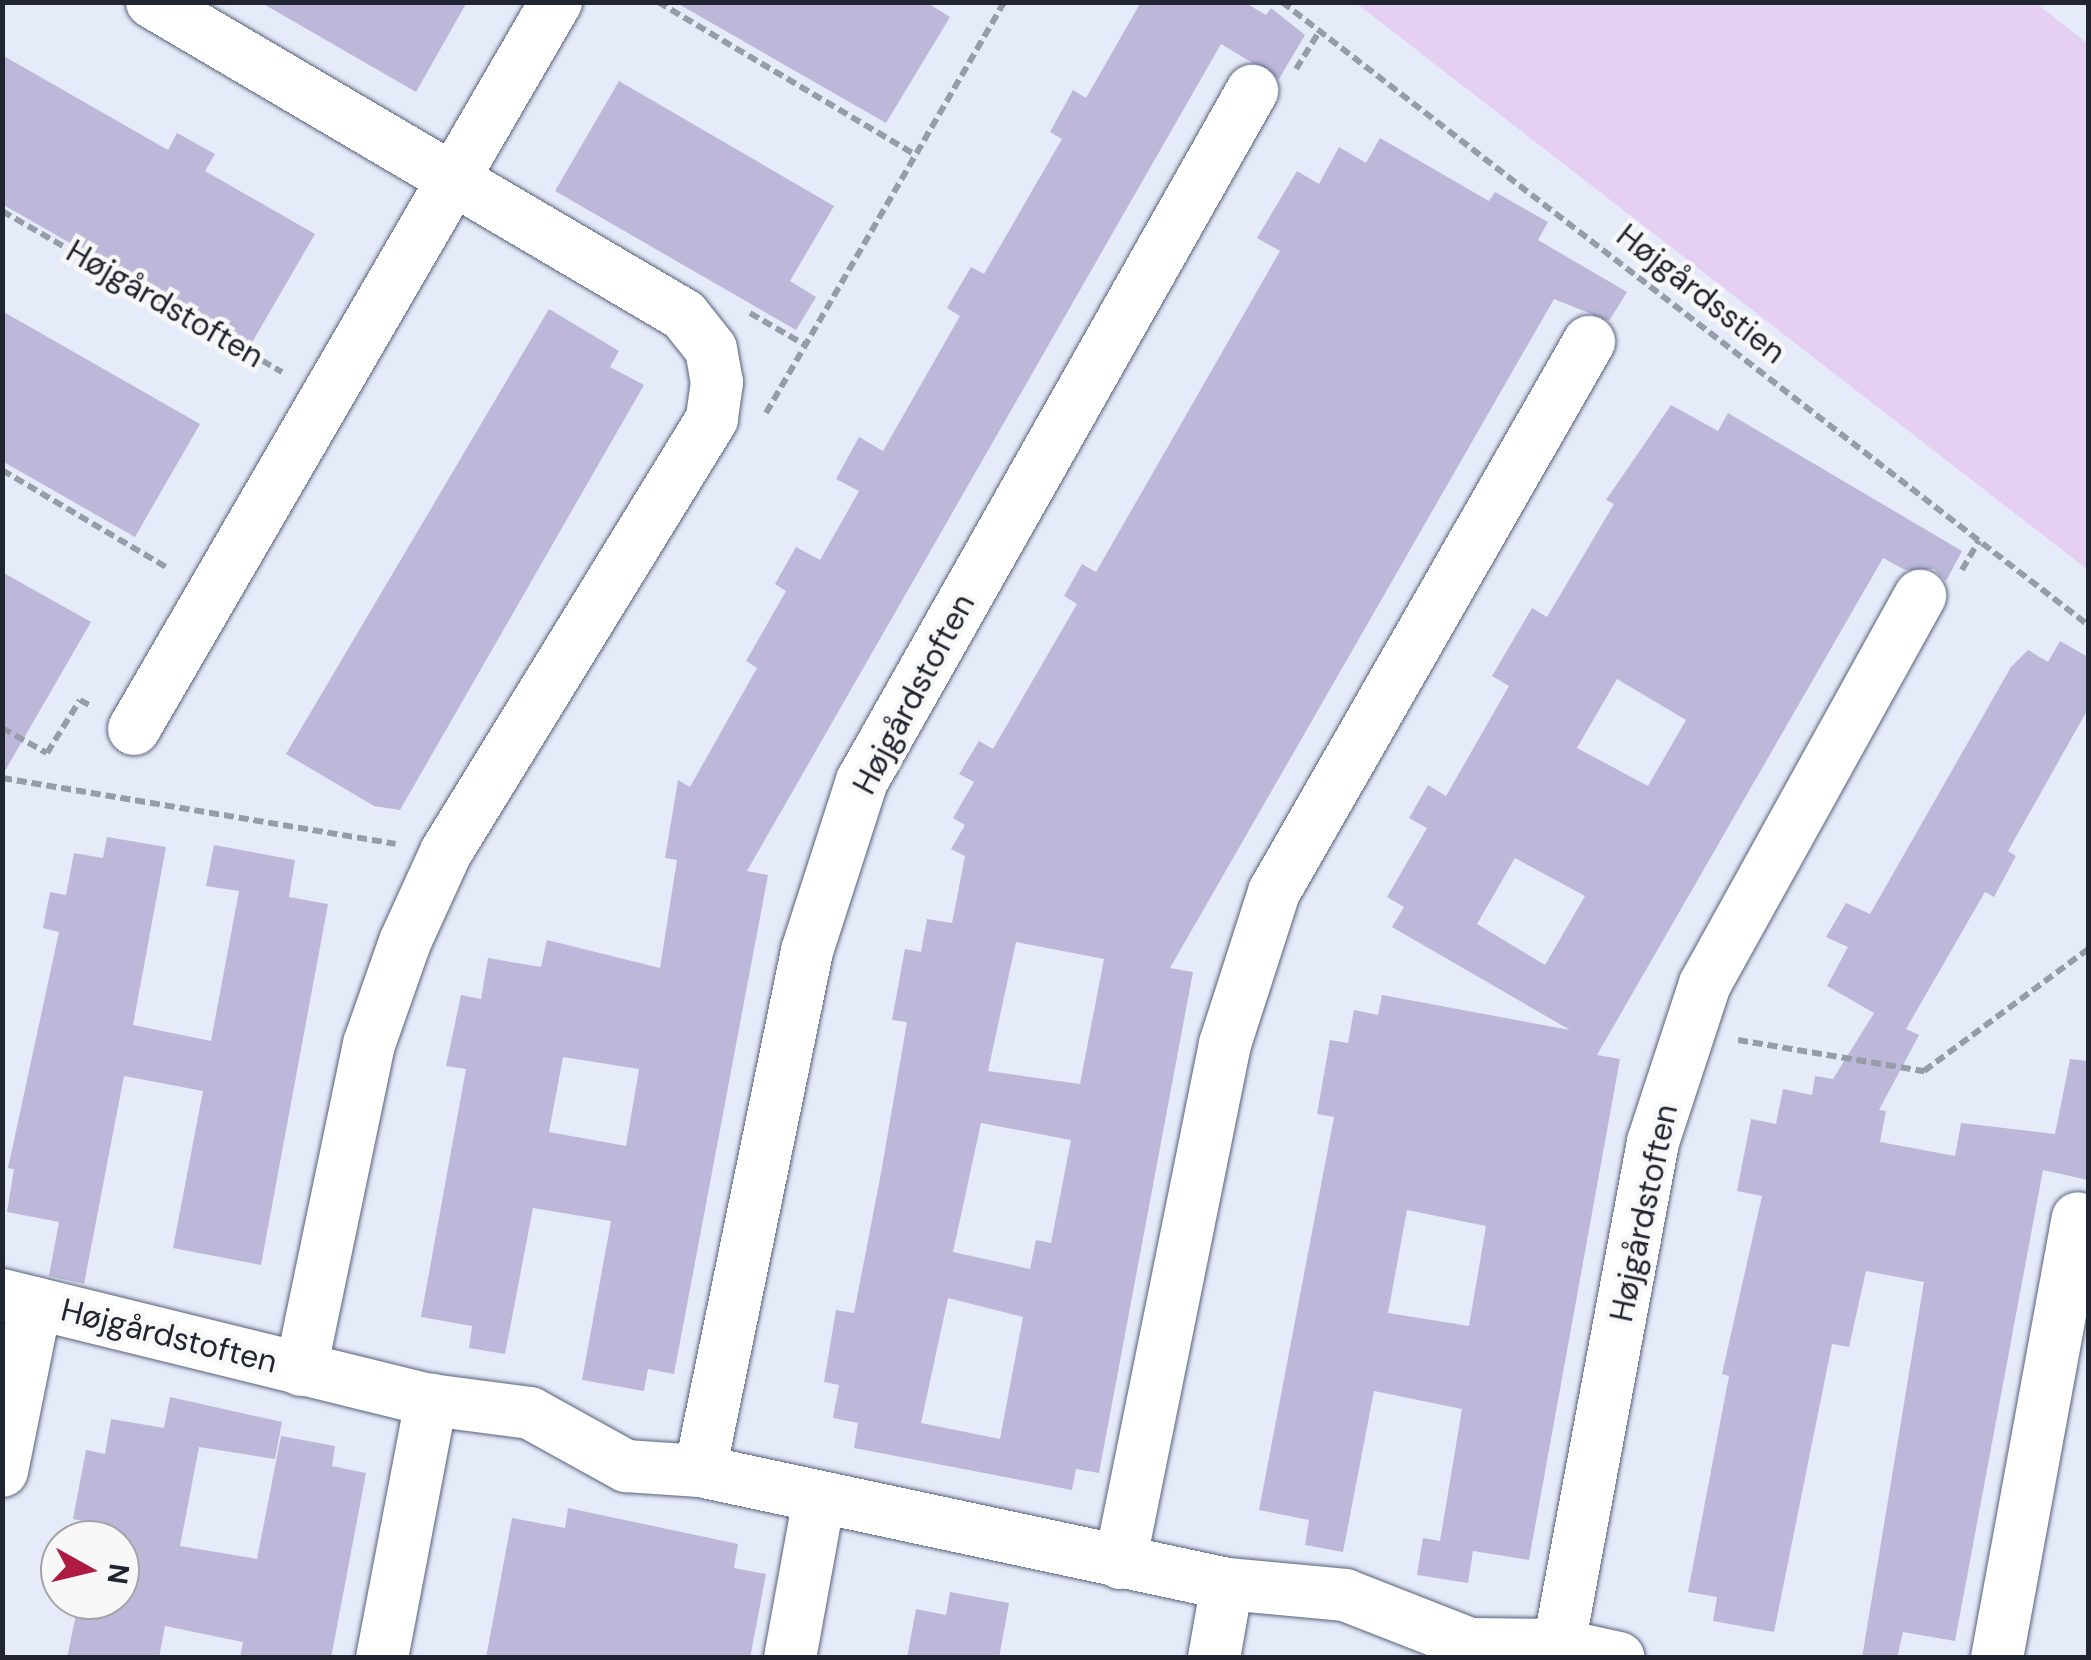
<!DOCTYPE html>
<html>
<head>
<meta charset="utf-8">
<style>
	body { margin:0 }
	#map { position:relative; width:2091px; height:1660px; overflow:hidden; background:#e6ebf9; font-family:"DM Sans",sans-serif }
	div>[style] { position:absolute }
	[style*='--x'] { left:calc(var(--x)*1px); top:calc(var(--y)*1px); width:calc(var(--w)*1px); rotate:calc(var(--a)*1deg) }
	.green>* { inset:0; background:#e5d0f3 }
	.building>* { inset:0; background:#bdb8da }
	.path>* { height:6px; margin-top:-3px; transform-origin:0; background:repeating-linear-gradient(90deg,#979ca9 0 10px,transparent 0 15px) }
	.roads { filter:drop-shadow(0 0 2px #58617e) drop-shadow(0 0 2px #58617e) }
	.minor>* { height:52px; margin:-26px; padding:0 26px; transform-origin:26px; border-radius:26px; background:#fff }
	span { translate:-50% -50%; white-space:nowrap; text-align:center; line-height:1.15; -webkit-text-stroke:9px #f8f8f8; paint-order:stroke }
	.street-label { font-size:32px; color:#212531 }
	.frame { position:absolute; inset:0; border:5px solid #212531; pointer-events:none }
	.north { position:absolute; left:40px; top:1520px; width:100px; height:100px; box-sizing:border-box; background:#f8f8f8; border:2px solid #a2a4a8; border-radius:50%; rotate:98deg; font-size:28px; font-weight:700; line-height:40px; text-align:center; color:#212531 }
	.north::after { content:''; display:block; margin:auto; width:35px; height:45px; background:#ae1a42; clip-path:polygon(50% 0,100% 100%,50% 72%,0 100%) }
</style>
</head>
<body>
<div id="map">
	<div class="green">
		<div style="clip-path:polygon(1356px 3px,2036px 3px,2088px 44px,2088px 570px)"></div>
	</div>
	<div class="building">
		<div style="clip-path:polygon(260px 2px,467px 2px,416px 92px)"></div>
		<div style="clip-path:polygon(675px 2px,926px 2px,950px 17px,886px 123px)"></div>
		<div style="clip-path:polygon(evenodd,1141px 2px,1244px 2px,1266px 15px,1271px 8px,1305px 35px,1279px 79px,1221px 44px,747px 871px,768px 875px,674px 1374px,648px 1369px,644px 1391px,582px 1380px,611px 1221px,533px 1208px,505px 1354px,469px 1348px,472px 1326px,421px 1317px,466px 1069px,446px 1066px,461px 995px,481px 999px,488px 958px,541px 967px,547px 940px,660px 968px,677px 860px,665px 858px,678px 780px,690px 787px,757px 668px,746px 661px,786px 591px,775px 584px,796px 547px,820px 560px,859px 491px,836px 479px,859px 437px,883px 451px,960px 316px,947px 308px,971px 267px,984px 274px,1062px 139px,1050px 132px,1073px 90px,1086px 98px,1141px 2px,563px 1057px,639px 1069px,626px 1146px,549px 1132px,563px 1057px)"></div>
		<div style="clip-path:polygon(2px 55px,168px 150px,177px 133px,215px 154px,205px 171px,315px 234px,250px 346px,2px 204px)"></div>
		<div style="clip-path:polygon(619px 81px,834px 206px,790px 281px,816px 297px,796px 330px,555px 191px)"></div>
		<div style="clip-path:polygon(evenodd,1380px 138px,1489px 201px,1495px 192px,1548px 222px,1538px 240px,1627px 292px,1609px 321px,1554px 299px,1170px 968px,1193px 972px,1099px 1473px,1076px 1469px,1072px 1490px,854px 1448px,858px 1423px,833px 1418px,839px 1385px,824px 1382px,836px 1310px,854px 1313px,881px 1173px,907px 1022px,892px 1020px,905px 949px,921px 952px,927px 919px,952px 923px,965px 856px,951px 849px,965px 825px,953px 818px,974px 782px,959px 774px,979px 741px,993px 749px,1077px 604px,1064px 596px,1082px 564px,1096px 572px,1280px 251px,1257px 238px,1297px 171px,1319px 184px,1339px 147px,1366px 163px,1380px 138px,1016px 942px,1104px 959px,1080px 1084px,988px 1071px,1016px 942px,1380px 138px,981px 1123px,1071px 1140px,1051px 1243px,1036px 1240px,1030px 1269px,953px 1252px,981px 1123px,1380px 138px,948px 1298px,1023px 1317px,1000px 1439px,921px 1423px,948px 1298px)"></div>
		<div style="clip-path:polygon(549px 309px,619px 351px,610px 367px,644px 385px,400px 810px,374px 806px,286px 754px)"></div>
		<div style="clip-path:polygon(2px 311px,200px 424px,135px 537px,2px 461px)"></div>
		<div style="clip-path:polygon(evenodd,1671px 405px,1718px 431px,1728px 413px,1962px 551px,1946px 581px,1934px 569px,1905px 570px,1883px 558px,1597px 1055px,1620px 1059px,1529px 1560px,1473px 1551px,1468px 1583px,1417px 1575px,1423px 1538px,1440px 1541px,1462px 1409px,1374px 1391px,1343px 1552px,1305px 1545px,1309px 1520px,1259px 1510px,1334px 1117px,1317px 1114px,1330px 1040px,1348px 1043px,1354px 1010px,1378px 1015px,1382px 995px,1570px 1030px,1392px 927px,1404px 907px,1387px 897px,1427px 828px,1409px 818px,1428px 785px,1446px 796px,1509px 686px,1492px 676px,1532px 608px,1547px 617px,1614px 504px,1606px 500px,1671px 405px,1617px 679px,1686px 720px,1648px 786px,1577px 748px,1617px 679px,1671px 405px,1515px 858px,1585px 896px,1545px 965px,1477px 924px,1515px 858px,1671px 405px,1407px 1210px,1486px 1226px,1469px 1326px,1388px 1313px,1407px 1210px)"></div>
		<div style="clip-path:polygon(2px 572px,91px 622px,2px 776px)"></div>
		<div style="clip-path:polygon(2060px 641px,2088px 657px,2088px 709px,2008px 851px,2016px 856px,1994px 897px,1985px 892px,1906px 1029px,1919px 1035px,1879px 1110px,1886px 1111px,1880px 1142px,1955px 1156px,1961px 1123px,2055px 1134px,2070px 1059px,2088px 1061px,2088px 1180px,2043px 1170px,1955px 1641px,1903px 1632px,1897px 1658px,1862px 1658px,1924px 1282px,1866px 1271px,1849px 1347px,1832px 1344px,1774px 1632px,1713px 1621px,1717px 1597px,1688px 1592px,1729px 1376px,1722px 1374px,1762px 1196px,1737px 1191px,1751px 1119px,1776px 1124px,1783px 1089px,1812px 1095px,1815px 1076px,1833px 1079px,1874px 1013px,1827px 986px,1848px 947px,1826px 937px,1846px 903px,1870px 914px,2011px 667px,2028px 650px,2048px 662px)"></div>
		<div style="clip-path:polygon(107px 837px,166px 847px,133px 1025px,211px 1041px,239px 891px,206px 886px,214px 845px,295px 860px,289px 897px,328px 904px,261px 1265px,173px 1248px,203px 1091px,124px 1076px,84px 1284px,49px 1276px,59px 1222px,7px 1212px,14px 1169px,8px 1168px,59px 932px,43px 928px,50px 892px,66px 895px,74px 853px,103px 858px)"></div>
		<div style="clip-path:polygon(170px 1397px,282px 1422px,275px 1459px,199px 1447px,180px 1546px,257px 1559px,281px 1436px,335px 1446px,332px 1466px,366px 1473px,331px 1658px,240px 1658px,243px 1642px,165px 1626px,159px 1658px,67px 1658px,79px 1600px,120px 1600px,120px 1540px,89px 1540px,92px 1523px,73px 1519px,86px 1450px,105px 1454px,111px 1419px,164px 1428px)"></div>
		<div style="clip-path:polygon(568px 1508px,738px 1544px,734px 1568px,766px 1574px,750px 1658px,486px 1658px,512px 1518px,565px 1528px)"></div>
		<div style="clip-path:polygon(950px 1592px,1009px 1603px,999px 1658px,907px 1658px,916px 1609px,946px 1615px)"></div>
	</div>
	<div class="path">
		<div style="--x:658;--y:2;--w:300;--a:30.7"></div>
		<div style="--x:1282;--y:2;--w:1019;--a:37.7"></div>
		<div style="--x:1296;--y:69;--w:44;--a:-58.1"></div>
		<div style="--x:2;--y:211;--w:323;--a:29.9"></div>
		<div style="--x:750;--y:313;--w:64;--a:30.2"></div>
		<div style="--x:766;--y:413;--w:475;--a:-59.9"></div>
		<div style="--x:2;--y:470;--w:193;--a:30.6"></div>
		<div style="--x:1962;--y:570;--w:34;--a:-60"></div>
		<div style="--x:2;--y:728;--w:51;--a:29.1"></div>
		<div style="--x:47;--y:753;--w:62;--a:-58.1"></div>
		<div style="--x:80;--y:700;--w:10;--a:29"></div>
		<div style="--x:2;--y:778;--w:399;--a:9.5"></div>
		<div style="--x:1738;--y:1040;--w:189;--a:9.5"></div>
		<div style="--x:1924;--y:1071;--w:204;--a:-36.6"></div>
	</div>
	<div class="roads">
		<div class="minor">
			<div style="--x:152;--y:2;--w:617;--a:30.47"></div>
			<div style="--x:684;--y:315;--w:43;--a:51.5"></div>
			<div style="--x:711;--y:349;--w:34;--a:80"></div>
			<div style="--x:717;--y:382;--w:37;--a:98"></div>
			<div style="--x:712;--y:419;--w:508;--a:121.56"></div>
			<div style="--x:446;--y:852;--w:99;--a:114.5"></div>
			<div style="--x:405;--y:942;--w:108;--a:109.4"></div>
			<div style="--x:369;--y:1044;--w:333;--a:101.8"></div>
			<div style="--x:134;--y:729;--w:841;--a:-59.87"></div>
			<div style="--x:2;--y:1295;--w:442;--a:13.8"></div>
			<div style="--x:431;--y:1400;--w:100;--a:7.5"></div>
			<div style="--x:530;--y:1413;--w:110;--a:28.9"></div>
			<div style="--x:626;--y:1466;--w:74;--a:3.9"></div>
			<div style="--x:700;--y:1471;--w:539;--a:12.1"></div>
			<div style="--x:1227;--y:1584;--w:119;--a:5.3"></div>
			<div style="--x:1345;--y:1595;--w:134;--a:21.4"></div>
			<div style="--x:1470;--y:1644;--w:89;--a:0.6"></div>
			<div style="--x:1559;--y:1645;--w:61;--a:12.2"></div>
			<div style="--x:2;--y:1471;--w:171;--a:-78.6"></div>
			<div style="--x:700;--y:1471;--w:531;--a:-78.37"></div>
			<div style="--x:807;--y:951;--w:179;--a:-72.1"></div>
			<div style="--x:862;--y:781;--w:793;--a:-60.52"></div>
			<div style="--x:1120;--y:1563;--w:530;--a:-78.56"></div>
			<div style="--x:1225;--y:1044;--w:160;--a:-72.1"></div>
			<div style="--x:1274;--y:892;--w:634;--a:-60.2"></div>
			<div style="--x:1559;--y:1645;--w:512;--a:-79.41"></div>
			<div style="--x:1653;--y:1142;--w:166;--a:-71.8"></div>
			<div style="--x:1705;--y:984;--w:444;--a:-61"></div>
			<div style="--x:382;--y:1658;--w:263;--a:-79.2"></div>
			<div style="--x:790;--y:1658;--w:162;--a:-79.7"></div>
			<div style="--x:1214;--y:1658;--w:75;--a:-80"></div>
			<div style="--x:1997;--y:1658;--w:447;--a:-79.6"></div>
		</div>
	</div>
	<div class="street-label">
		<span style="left:1701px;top:294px;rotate:38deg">Højgårdsstien</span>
		<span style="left:165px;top:304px;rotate:30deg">Højgårdstoften</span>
		<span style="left:914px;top:694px;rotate:-62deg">Højgårdstoften</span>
		<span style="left:1644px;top:1213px;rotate:-78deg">Højgårdstoften</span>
		<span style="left:169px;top:1336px;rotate:14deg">Højgårdstoften</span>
	</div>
	<div class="frame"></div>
	<div class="north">N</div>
</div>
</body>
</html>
